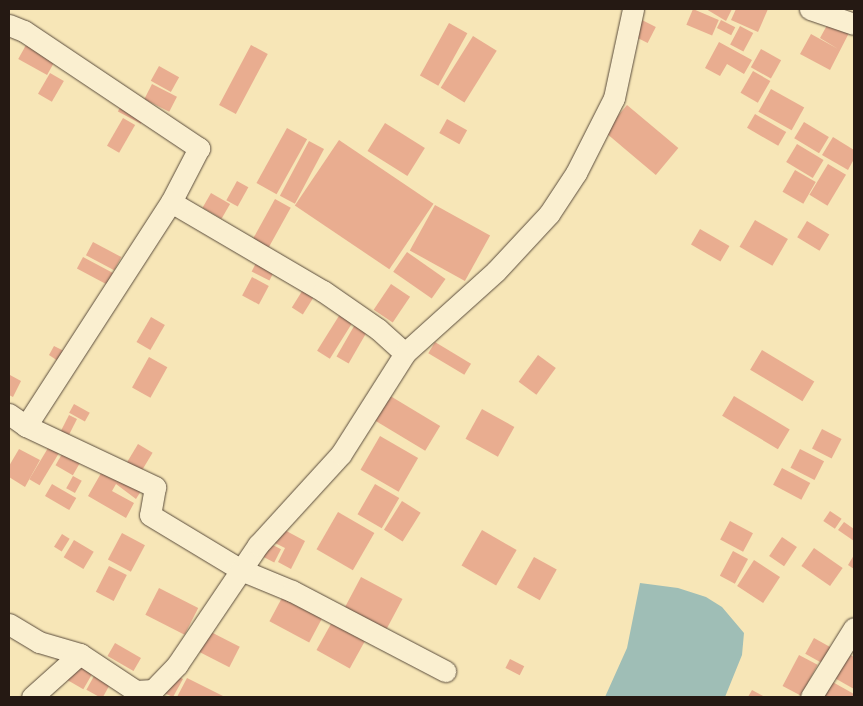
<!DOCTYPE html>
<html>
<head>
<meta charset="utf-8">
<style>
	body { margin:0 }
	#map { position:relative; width:863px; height:706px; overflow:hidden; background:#f7e6b7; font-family:"IM FELL DW Pica",serif }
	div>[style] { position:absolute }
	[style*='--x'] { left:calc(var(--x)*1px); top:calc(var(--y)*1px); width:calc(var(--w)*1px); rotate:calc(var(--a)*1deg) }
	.water>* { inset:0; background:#9fbeb6 }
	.building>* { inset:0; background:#e9ad90; transform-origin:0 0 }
	.roads { filter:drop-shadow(0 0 1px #5a4c3c) drop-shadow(0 0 1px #5a4c3c) }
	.minor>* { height:21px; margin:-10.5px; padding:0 10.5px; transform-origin:10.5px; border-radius:10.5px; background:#faefd0 }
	span { translate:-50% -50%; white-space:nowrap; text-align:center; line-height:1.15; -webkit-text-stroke:5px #faefd0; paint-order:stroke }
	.frame { position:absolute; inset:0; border:10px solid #251913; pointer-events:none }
</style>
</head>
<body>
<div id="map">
	<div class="water">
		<div style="clip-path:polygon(640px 583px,678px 588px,706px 597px,722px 607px,744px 633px,742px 655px,725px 697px,605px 697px,627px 648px)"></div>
	</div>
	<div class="building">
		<div style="left:693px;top:9px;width:28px;height:17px;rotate:23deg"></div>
		<div style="clip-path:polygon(706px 9px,732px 9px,726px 21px)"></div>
		<div style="clip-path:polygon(736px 9px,768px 9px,758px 32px,731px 20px)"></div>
		<div style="left:638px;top:18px;width:20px;height:18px;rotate:27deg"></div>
		<div style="clip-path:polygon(831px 18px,851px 29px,830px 70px,800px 54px,811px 34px,838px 49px,820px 38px)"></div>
		<div style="left:721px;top:20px;width:16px;height:9px;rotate:27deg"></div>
		<div style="left:449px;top:23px;width:21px;height:60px;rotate:29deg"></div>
		<div style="left:740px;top:26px;width:15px;height:21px;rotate:28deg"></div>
		<div style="left:473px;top:36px;width:28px;height:61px;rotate:32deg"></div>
		<div style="clip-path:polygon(719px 42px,752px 60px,744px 74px,727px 64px,720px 76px,705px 68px)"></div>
		<div style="left:26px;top:45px;width:33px;height:16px;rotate:29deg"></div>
		<div style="left:251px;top:45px;width:19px;height:68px;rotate:28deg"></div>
		<div style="left:761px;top:49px;width:23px;height:21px;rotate:29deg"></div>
		<div style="left:159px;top:66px;width:23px;height:17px;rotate:29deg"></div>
		<div style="left:753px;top:71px;width:20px;height:25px;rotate:30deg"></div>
		<div style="left:50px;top:73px;width:16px;height:24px;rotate:30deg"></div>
		<div style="left:152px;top:84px;width:28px;height:17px;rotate:27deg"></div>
		<div style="left:771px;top:89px;width:38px;height:26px;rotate:29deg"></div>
		<div style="left:124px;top:100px;width:26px;height:13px;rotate:28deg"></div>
		<div style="left:627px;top:105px;width:67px;height:35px;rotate:40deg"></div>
		<div style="left:755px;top:114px;width:36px;height:16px;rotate:30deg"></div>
		<div style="left:123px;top:118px;width:14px;height:32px;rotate:30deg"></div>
		<div style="left:447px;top:119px;width:23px;height:16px;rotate:29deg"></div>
		<div style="left:804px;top:122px;width:29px;height:19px;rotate:31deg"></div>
		<div style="left:385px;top:123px;width:47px;height:33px;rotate:32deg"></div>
		<div style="left:287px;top:128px;width:23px;height:63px;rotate:29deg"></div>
		<div style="clip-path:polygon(833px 137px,854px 150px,854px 159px,848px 170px,822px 155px)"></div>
		<div style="left:339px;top:140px;width:114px;height:79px;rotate:34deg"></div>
		<div style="left:309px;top:141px;width:17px;height:62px;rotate:28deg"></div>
		<div style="left:797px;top:144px;width:31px;height:21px;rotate:31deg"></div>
		<div style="left:828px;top:164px;width:21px;height:36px;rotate:31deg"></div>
		<div style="left:795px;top:170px;width:24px;height:25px;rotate:30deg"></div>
		<div style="left:237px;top:181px;width:13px;height:22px;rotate:29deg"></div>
		<div style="left:211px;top:193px;width:22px;height:17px;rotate:30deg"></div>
		<div style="left:275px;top:199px;width:18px;height:49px;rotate:29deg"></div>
		<div style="left:435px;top:205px;width:63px;height:52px;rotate:29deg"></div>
		<div style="left:755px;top:220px;width:38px;height:31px;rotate:30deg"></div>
		<div style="left:807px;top:221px;width:26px;height:19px;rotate:31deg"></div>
		<div style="left:700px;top:229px;width:34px;height:18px;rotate:30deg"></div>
		<div style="left:93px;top:242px;width:32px;height:15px;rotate:28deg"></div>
		<div style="left:407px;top:252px;width:47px;height:24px;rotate:35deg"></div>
		<div style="left:83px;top:257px;width:34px;height:13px;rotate:28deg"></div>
		<div style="left:258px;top:259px;width:20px;height:14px;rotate:27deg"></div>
		<div style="left:252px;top:277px;width:19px;height:21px;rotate:28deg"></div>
		<div style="left:391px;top:284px;width:23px;height:31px;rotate:34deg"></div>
		<div style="left:304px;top:288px;width:13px;height:23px;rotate:32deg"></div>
		<div style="left:342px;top:311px;width:15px;height:47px;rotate:32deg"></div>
		<div style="left:151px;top:317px;width:16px;height:29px;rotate:30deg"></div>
		<div style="left:357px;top:321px;width:14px;height:41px;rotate:30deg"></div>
		<div style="left:435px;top:342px;width:42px;height:13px;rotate:31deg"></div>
		<div style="clip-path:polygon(54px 346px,64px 351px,58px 361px,49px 355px)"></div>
		<div style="left:762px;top:350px;width:61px;height:23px;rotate:31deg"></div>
		<div style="left:538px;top:355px;width:22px;height:33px;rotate:36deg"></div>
		<div style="left:149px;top:357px;width:21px;height:35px;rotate:29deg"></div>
		<div style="clip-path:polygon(10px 375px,21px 381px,13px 397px,9px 395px)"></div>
		<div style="left:387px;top:394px;width:62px;height:29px;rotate:31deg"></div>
		<div style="left:734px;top:396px;width:65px;height:23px;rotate:31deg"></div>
		<div style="left:74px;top:404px;width:18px;height:10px;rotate:29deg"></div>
		<div style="left:482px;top:409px;width:37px;height:34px;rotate:29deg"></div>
		<div style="left:69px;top:415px;width:9px;height:21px;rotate:27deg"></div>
		<div style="left:822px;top:429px;width:22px;height:22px;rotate:27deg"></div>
		<div style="left:380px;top:436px;width:44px;height:39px;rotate:30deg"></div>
		<div style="left:54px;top:438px;width:12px;height:48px;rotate:31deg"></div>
		<div style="left:138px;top:444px;width:17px;height:23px;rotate:31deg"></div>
		<div style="left:66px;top:447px;width:20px;height:21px;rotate:30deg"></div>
		<div style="clip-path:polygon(19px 449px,40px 460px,25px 487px,9px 477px,9px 466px)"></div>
		<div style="left:800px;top:449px;width:27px;height:21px;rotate:27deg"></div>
		<div style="clip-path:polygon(108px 461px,146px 483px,136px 499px,116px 484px,112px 491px,134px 503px,126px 518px,88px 496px)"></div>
		<div style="left:782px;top:468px;width:32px;height:19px;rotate:28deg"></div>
		<div style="left:73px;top:476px;width:10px;height:14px;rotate:29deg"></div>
		<div style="left:52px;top:484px;width:28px;height:14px;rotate:30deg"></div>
		<div style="left:375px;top:484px;width:28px;height:35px;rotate:30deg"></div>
		<div style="left:402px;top:501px;width:22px;height:34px;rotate:32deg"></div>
		<div style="left:830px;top:511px;width:14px;height:12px;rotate:34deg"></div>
		<div style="left:338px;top:512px;width:42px;height:43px;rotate:30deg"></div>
		<div style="left:730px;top:521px;width:26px;height:21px;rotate:28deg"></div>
		<div style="clip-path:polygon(844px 522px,854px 529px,854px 541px,838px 530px)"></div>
		<div style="clip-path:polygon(279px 527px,305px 541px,291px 569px,278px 562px,285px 548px,271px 541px)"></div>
		<div style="left:482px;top:530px;width:40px;height:41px;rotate:30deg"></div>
		<div style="left:122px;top:533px;width:26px;height:30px;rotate:28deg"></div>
		<div style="left:62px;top:534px;width:9px;height:15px;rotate:32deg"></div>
		<div style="left:782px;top:537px;width:18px;height:23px;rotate:34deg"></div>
		<div style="left:74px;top:540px;width:23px;height:20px;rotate:31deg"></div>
		<div style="left:265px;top:541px;width:18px;height:15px;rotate:27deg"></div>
		<div style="left:814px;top:548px;width:35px;height:22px;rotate:35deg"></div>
		<div style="left:733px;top:551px;width:17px;height:28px;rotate:28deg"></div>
		<div style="clip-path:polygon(854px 555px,854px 569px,848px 565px)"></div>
		<div style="left:534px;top:557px;width:26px;height:35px;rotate:29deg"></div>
		<div style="left:754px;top:560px;width:31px;height:31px;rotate:33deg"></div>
		<div style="left:109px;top:566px;width:20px;height:29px;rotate:27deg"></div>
		<div style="left:361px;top:577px;width:47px;height:37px;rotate:28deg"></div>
		<div style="left:159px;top:588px;width:44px;height:30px;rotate:27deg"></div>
		<div style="left:284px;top:594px;width:45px;height:31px;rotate:28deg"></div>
		<div style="left:332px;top:622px;width:38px;height:32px;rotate:29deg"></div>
		<div style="left:205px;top:629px;width:39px;height:23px;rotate:27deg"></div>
		<div style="left:814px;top:638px;width:21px;height:18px;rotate:29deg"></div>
		<div style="left:115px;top:643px;width:30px;height:15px;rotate:30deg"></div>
		<div style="clip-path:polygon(845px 652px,854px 657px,854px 689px,831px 676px)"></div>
		<div style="left:80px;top:655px;width:20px;height:28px;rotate:30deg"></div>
		<div style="left:799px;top:655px;width:21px;height:35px;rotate:28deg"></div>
		<div style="left:510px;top:659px;width:16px;height:10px;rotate:27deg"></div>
		<div style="left:99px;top:667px;width:18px;height:26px;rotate:29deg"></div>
		<div style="clip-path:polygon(175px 675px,183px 679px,173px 697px,164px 693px)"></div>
		<div style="clip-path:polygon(187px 678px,223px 696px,222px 697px,177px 697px)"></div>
		<div style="clip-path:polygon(829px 680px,854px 694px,854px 697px,819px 697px)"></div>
		<div style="clip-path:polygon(752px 690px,765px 697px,748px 697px)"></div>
	</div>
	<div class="roads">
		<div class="minor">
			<div style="--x:810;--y:9;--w:46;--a:18.8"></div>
			<div style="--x:9;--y:25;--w:16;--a:22"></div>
			<div style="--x:24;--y:31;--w:211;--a:33.8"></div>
			<div style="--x:199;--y:148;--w:61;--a:117.4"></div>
			<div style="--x:9;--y:414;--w:21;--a:35"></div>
			<div style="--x:26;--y:426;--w:143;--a:25.3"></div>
			<div style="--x:155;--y:487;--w:28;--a:100"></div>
			<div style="--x:150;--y:515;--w:106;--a:31.1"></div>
			<div style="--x:241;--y:570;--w:55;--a:22.4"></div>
			<div style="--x:292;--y:591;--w:173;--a:27.6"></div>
			<div style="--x:26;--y:426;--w:267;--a:-57.1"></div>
			<div style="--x:171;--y:202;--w:176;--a:30.4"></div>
			<div style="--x:323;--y:291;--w:67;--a:34.6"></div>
			<div style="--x:378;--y:329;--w:36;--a:42"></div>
			<div style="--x:9;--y:624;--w:35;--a:31"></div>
			<div style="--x:39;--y:642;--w:43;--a:16.3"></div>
			<div style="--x:80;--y:654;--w:67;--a:33.5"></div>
			<div style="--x:136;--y:691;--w:17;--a:-3"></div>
			<div style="--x:153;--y:690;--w:35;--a:-46"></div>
			<div style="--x:177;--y:665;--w:145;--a:-56"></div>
			<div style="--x:258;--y:545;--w:123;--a:-47.6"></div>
			<div style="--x:341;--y:454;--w:120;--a:-57.6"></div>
			<div style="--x:405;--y:353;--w:122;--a:-42"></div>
			<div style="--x:496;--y:271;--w:78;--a:-47.1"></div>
			<div style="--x:549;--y:214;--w:49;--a:-56.6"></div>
			<div style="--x:576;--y:173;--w:84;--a:-63.1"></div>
			<div style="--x:614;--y:98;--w:91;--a:-77.9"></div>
			<div style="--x:32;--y:697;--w:64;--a:-41.9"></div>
			<div style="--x:811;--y:697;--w:81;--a:-58.1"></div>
		</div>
	</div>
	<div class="frame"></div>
</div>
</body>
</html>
